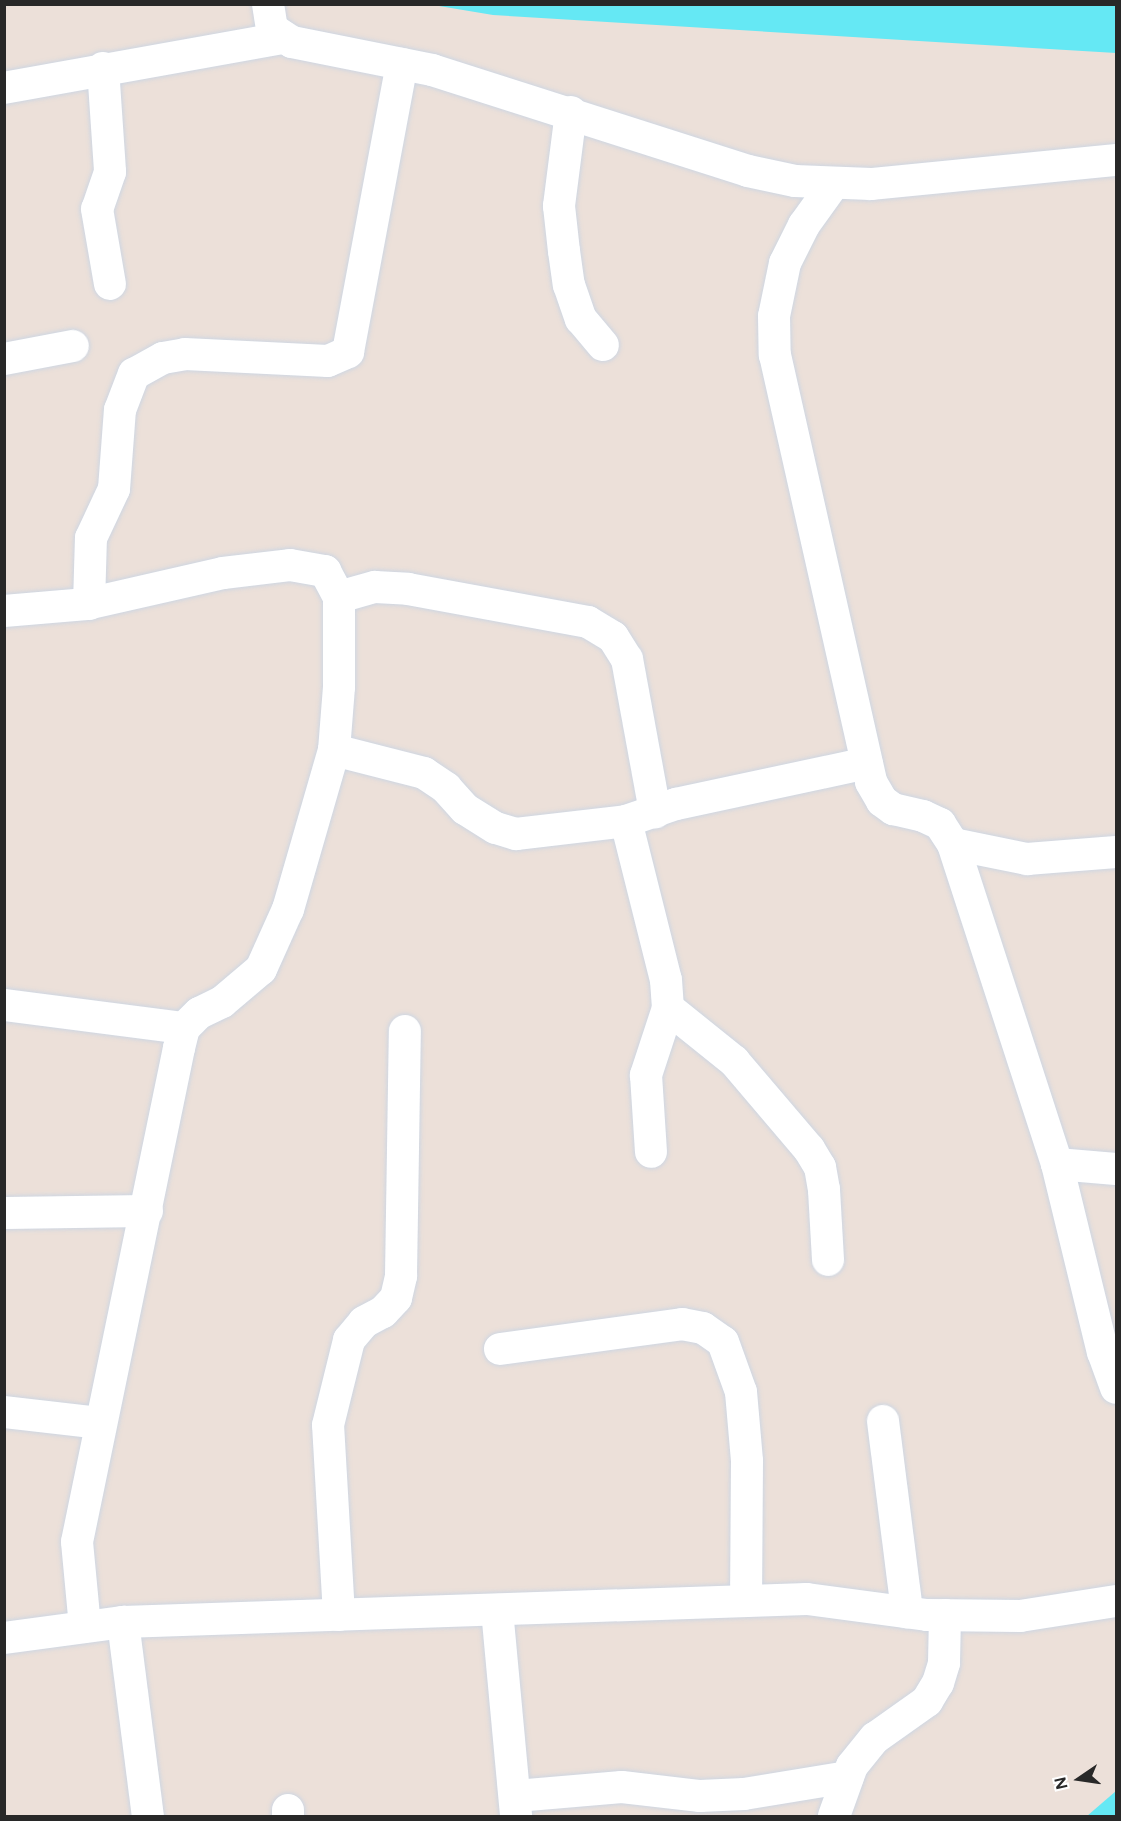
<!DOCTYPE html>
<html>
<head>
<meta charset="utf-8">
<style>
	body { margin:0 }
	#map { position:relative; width:1121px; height:1821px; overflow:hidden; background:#ece0d9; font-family:Figtree,sans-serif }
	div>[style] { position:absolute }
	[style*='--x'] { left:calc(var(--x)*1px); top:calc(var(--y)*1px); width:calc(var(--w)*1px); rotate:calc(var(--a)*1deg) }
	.water>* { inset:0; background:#65e8f4 }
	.roads { filter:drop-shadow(0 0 2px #ced6e2) drop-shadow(0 0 2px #ced6e2) }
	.minor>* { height:32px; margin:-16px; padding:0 16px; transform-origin:16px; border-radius:16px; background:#fff }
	span { translate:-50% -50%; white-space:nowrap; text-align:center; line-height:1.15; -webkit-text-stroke:5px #fff; paint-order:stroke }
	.frame { position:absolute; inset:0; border:6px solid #282828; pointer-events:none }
	.north { position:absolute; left:1049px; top:1749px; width:60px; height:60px; -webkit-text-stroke:4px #fff; paint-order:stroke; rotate:257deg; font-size:16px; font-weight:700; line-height:24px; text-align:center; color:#282828 }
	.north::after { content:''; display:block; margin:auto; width:21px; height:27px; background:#282828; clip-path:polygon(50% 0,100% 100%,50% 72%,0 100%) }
</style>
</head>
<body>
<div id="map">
	<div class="water">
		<div style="clip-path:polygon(433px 5px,1116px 5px,1116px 53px,493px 15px)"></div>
		<div style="clip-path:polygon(1116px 1791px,1116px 1816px,1087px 1816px)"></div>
	</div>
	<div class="roads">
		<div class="minor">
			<div style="--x:268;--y:4;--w:25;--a:81"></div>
			<div style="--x:272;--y:29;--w:24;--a:33"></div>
			<div style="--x:292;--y:42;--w:143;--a:11.3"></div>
			<div style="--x:432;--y:70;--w:332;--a:17.7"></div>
			<div style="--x:748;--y:171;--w:48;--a:12"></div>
			<div style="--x:795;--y:181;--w:76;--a:2.3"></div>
			<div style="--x:871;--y:184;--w:246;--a:-5.6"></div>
			<div style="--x:103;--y:68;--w:104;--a:86.1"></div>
			<div style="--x:110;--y:172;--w:39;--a:109"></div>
			<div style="--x:97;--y:209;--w:76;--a:80.2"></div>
			<div style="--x:4;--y:88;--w:281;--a:-10.2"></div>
			<div style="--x:571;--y:112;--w:95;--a:97.3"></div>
			<div style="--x:559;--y:206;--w:45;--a:83.7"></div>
			<div style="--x:564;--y:251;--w:34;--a:82"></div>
			<div style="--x:569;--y:285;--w:36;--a:71"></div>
			<div style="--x:581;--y:319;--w:34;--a:50"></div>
			<div style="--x:832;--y:186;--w:48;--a:125.7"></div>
			<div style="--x:804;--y:225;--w:42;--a:116.6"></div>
			<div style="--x:785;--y:263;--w:54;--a:101.7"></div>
			<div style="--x:774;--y:316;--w:39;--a:89"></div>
			<div style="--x:775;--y:355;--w:438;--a:77.3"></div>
			<div style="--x:871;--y:782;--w:22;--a:60"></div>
			<div style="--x:882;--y:801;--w:14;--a:36"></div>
			<div style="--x:893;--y:809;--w:31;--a:13"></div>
			<div style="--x:923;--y:816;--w:19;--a:25"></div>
			<div style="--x:940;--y:824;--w:24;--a:57"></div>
			<div style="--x:953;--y:844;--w:336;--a:72"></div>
			<div style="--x:1057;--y:1164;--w:194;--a:76.3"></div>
			<div style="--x:1103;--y:1352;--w:38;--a:70"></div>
			<div style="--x:4;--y:359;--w:70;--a:-10.7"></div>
			<div style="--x:339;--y:597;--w:37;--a:-16"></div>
			<div style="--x:375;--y:587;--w:33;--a:3"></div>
			<div style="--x:408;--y:589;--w:183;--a:10.4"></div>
			<div style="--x:588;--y:622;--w:29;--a:31"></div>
			<div style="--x:613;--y:637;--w:26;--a:58"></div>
			<div style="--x:627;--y:659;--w:156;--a:79.6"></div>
			<div style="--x:89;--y:604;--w:66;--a:-88.3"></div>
			<div style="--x:91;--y:538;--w:54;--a:-64.9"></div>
			<div style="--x:114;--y:489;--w:79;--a:-85.7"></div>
			<div style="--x:120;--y:410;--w:39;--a:-69"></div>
			<div style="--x:134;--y:374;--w:33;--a:-29"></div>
			<div style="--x:163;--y:358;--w:22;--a:-10"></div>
			<div style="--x:185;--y:354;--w:143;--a:2.8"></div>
			<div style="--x:328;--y:361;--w:22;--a:-24"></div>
			<div style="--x:348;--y:352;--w:293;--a:-79.4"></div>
			<div style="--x:4;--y:611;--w:83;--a:-4.8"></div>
			<div style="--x:87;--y:604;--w:139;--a:-12.8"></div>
			<div style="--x:223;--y:573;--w:67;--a:-6.8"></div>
			<div style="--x:290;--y:565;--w:36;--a:10"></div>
			<div style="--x:325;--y:571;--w:30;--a:62"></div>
			<div style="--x:339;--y:597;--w:90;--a:90"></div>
			<div style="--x:339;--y:687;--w:63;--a:94.5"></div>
			<div style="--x:334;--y:750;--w:166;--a:106.1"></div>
			<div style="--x:288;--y:909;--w:66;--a:114.2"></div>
			<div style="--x:261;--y:969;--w:51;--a:139.8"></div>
			<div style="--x:222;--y:1002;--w:25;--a:154"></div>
			<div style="--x:199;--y:1013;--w:21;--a:135"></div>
			<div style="--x:184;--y:1028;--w:21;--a:104"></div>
			<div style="--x:179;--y:1048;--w:504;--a:101.67"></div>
			<div style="--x:77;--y:1542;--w:85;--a:84.6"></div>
			<div style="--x:334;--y:750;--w:93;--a:14.3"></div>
			<div style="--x:424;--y:773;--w:27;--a:34"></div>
			<div style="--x:446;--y:788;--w:28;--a:48"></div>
			<div style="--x:465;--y:809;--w:36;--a:32"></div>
			<div style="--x:496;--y:828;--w:21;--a:17"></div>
			<div style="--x:516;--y:834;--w:111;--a:-6.7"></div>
			<div style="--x:626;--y:821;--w:53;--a:-18.8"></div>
			<div style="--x:676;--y:804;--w:195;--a:-12.1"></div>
			<div style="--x:626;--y:821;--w:164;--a:75.9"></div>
			<div style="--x:666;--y:980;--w:28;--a:86"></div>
			<div style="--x:668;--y:1008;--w:71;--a:108.2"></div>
			<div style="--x:646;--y:1075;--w:77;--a:86.3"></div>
			<div style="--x:953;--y:844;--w:76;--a:11.5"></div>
			<div style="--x:1027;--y:859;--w:89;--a:-4.5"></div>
			<div style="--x:4;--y:1005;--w:181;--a:7.3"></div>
			<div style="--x:668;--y:1008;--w:85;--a:38.8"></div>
			<div style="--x:734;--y:1061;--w:116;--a:49.6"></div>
			<div style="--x:809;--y:1149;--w:21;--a:59"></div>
			<div style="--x:820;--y:1167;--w:23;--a:80"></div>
			<div style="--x:824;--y:1190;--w:70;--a:86.7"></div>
			<div style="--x:1057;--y:1164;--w:59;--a:4.8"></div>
			<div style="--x:4;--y:1213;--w:143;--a:-0.8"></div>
			<div style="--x:500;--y:1349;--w:184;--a:-7.8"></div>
			<div style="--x:682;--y:1324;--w:21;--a:11"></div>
			<div style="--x:703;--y:1328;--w:24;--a:35"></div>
			<div style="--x:723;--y:1342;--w:53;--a:70.2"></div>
			<div style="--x:741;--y:1392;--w:69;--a:85"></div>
			<div style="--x:747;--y:1461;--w:140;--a:90.4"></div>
			<div style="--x:4;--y:1412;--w:97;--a:6.5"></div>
			<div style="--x:883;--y:1421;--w:193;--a:82.8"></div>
			<div style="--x:497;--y:1610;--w:207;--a:84.7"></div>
			<div style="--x:339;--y:1615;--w:190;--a:-93.3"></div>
			<div style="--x:328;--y:1425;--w:88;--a:-76.1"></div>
			<div style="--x:349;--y:1340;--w:23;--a:-50"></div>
			<div style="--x:364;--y:1322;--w:21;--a:-28"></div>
			<div style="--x:383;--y:1312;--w:19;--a:-47"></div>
			<div style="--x:396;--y:1298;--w:23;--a:-77"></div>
			<div style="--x:401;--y:1276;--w:245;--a:-89.1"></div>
			<div style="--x:123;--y:1622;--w:196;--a:82.7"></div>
			<div style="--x:4;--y:1638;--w:120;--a:-7.7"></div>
			<div style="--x:123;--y:1622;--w:684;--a:-1.93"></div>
			<div style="--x:807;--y:1599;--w:121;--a:7.6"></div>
			<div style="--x:927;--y:1615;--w:93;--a:0.6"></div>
			<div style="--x:1020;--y:1616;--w:97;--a:-8.9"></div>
			<div style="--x:516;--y:1796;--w:106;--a:-4.9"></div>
			<div style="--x:622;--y:1787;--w:79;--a:6.6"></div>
			<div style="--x:700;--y:1796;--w:44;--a:-2.6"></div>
			<div style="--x:744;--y:1794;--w:105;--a:-9.3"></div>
			<div style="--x:288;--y:1816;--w:6;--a:-90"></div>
			<div style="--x:834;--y:1816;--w:53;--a:-70.2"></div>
			<div style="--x:852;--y:1766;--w:36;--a:-51"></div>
			<div style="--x:875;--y:1738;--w:64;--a:-35.4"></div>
			<div style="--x:927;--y:1701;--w:21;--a:-59"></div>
			<div style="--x:938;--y:1683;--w:21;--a:-73"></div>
			<div style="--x:944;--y:1663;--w:48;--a:-88.8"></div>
		</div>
	</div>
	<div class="frame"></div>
	<div class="north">N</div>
</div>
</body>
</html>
